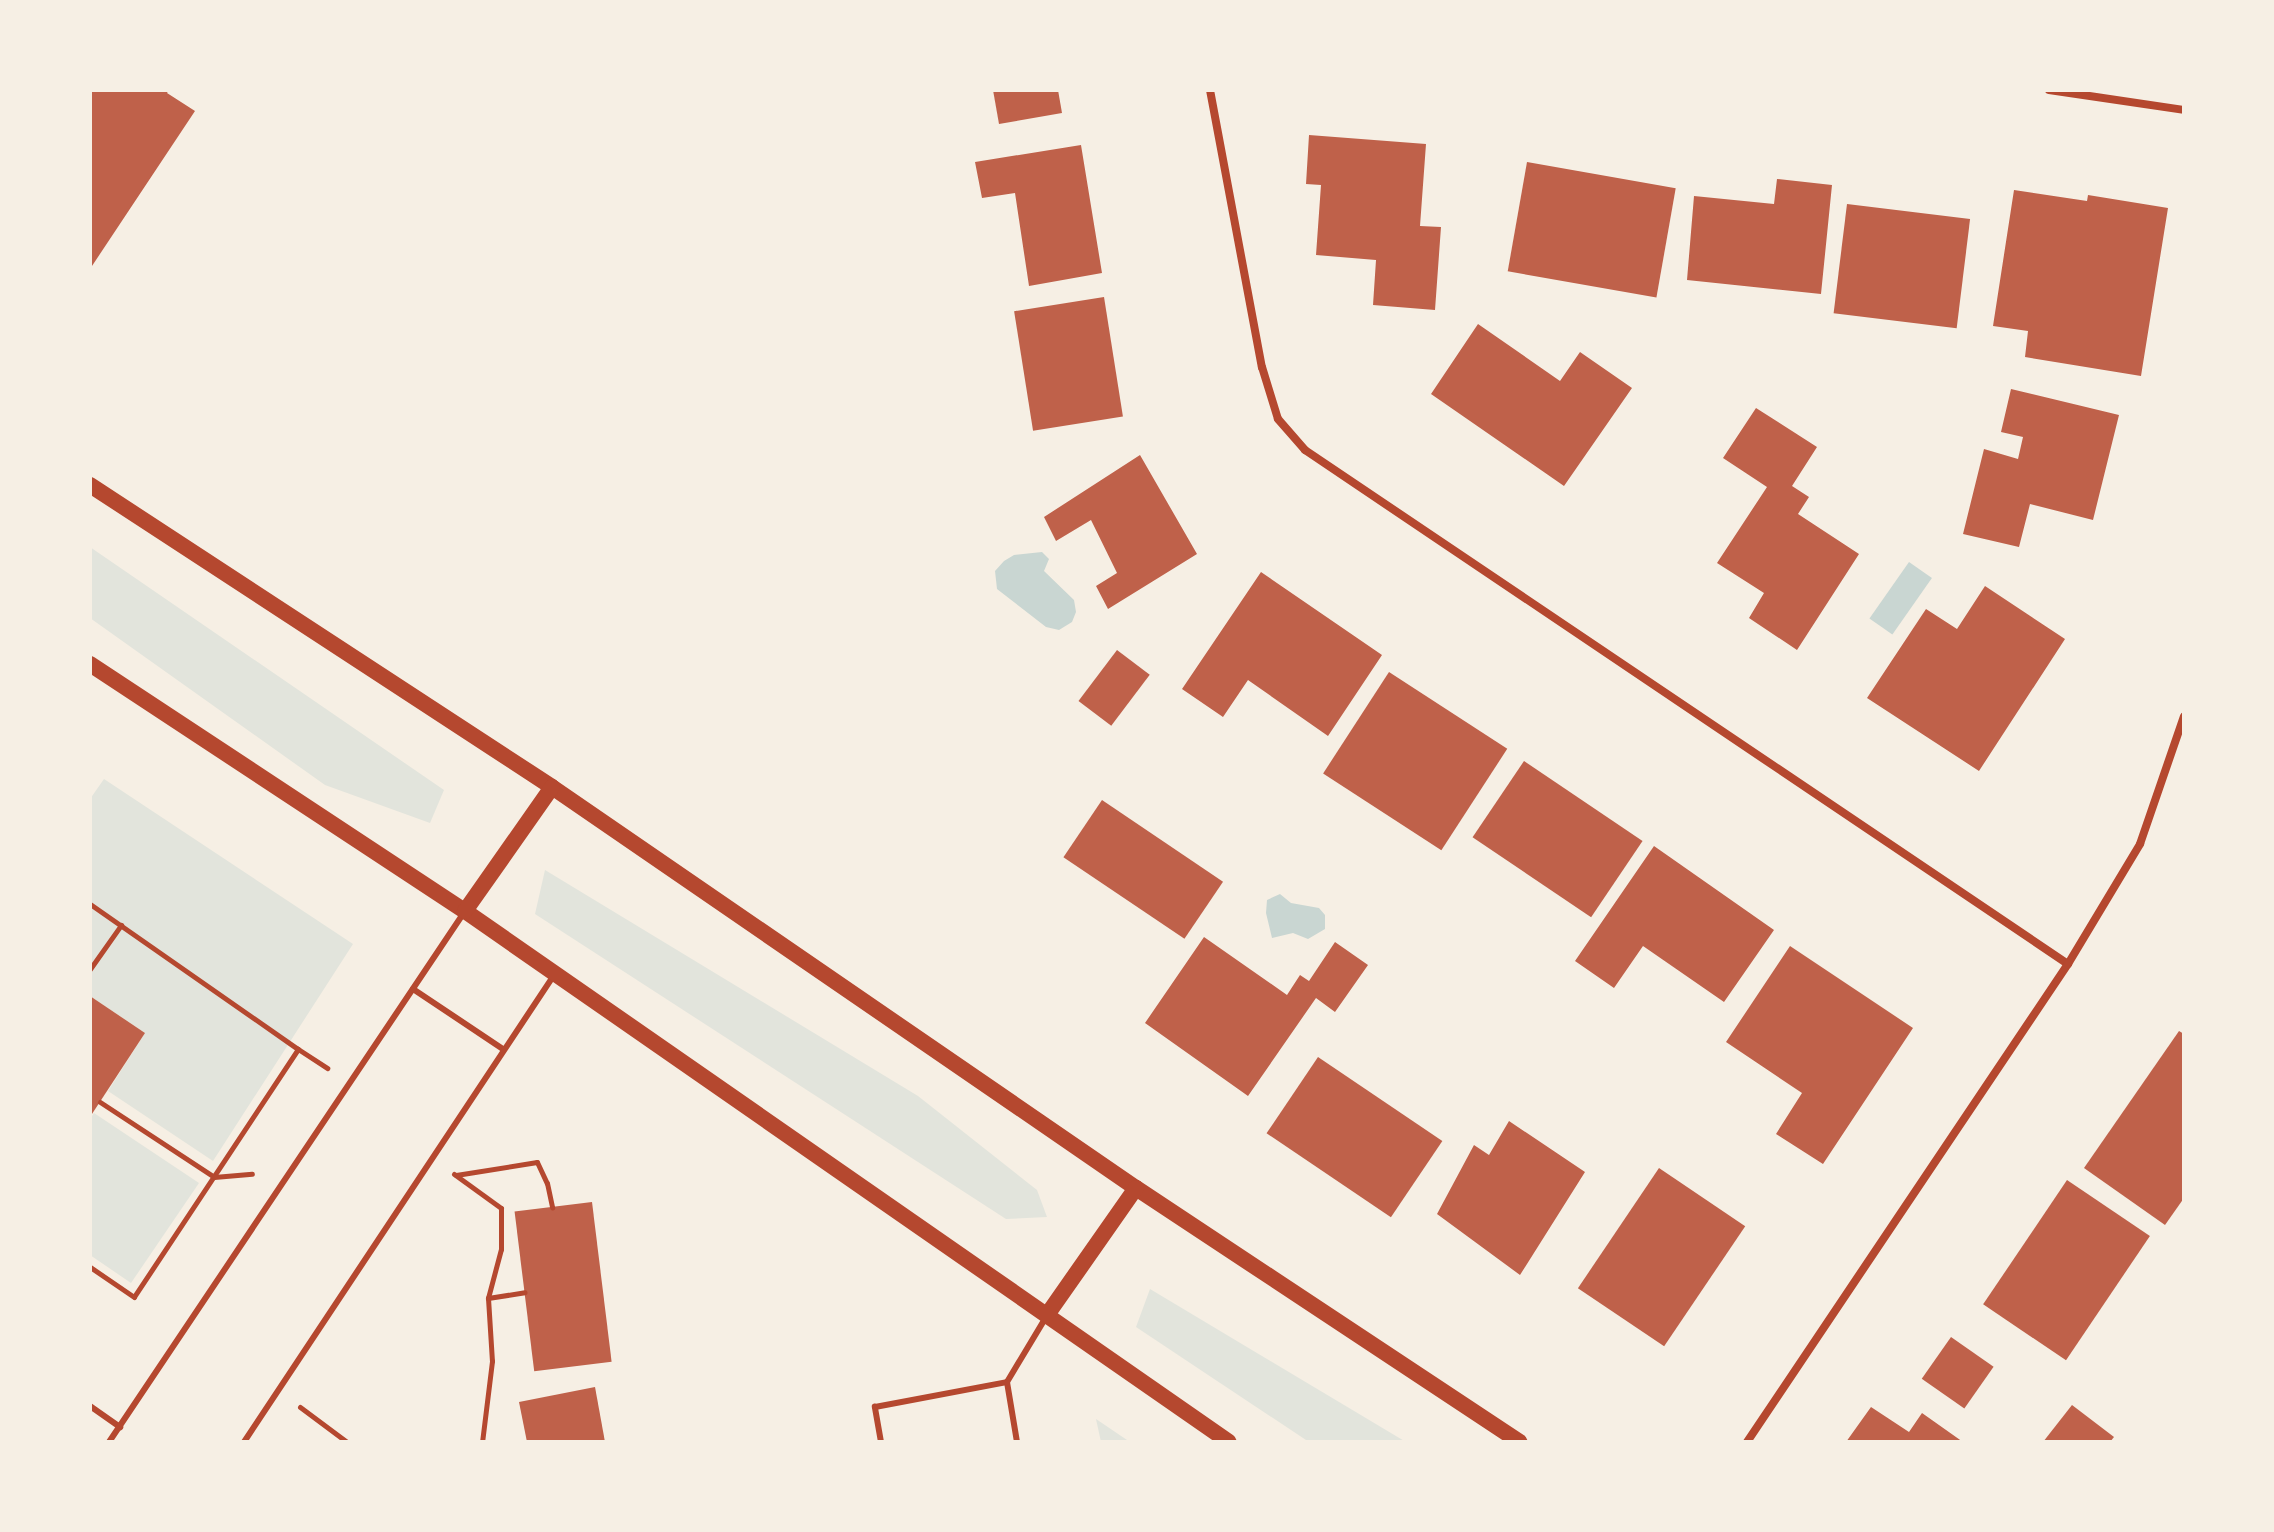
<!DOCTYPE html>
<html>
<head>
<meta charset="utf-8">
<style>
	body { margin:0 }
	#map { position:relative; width:2274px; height:1532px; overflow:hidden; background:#f6efe4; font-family:"DejaVu Sans",sans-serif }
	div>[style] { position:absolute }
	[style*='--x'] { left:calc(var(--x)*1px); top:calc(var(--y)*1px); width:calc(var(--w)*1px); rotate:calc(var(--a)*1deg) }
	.green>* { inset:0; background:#e2e4dc }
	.water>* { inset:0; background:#c9d6d2; transform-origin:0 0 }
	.building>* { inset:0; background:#bf614a; transform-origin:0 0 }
	.path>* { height:5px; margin:-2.5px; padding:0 2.5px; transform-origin:2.5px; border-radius:2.5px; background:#b5482f }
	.service>* { height:6px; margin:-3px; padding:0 3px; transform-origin:3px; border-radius:3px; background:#b5482f }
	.minor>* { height:8px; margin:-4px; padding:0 4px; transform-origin:4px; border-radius:4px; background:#b5482f }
	.secondary>* { height:16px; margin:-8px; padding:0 8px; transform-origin:8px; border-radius:8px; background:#b5482f }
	span { translate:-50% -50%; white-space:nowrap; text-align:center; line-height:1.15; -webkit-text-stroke:8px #f6efe4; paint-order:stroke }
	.frame { position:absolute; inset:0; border:92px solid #f6efe4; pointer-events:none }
</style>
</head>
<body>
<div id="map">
	<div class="green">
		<div style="clip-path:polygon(90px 547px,444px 790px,430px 823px,325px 785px,90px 618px)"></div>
		<div style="clip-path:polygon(104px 779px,353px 944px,213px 1161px,108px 1091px,145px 1033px,90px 996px,90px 799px)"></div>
		<div style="clip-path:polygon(545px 870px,918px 1096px,1037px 1190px,1047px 1217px,1006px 1219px,535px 914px)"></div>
		<div style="clip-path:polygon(94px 1113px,199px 1183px,131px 1283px,90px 1255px,90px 1119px)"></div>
		<div style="clip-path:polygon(1150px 1289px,1406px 1442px,1309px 1442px,1136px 1327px)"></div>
		<div style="clip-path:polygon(1096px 1419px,1130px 1442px,1101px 1442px)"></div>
	</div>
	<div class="water">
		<div style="clip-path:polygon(1042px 552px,1049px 559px,1044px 571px,1074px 600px,1076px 612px,1072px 622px,1059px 630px,1046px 627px,997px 589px,995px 571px,1004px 561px,1014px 555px)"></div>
		<div style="left:1909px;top:562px;width:28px;height:69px;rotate:35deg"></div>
		<div style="clip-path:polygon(1280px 894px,1291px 903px,1319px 908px,1325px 915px,1325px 929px,1308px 939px,1293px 933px,1272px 938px,1266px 913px,1267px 900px)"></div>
	</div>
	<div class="building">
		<div style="clip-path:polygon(90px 90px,169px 90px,167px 93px,195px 111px,90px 269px)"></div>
		<div style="clip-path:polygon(993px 90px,1058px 90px,1062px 113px,999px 124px)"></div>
		<div style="clip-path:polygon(1309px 135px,1426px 144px,1420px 226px,1441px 227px,1435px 310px,1373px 305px,1376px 260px,1316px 255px,1321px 185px,1306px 184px)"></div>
		<div style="clip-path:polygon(1081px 145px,1102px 273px,1029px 286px,1015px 193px,982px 198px,975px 162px)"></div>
		<div style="left:1527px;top:162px;width:151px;height:111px;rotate:10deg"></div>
		<div style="clip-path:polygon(1777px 179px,1832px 185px,1821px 294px,1687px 280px,1694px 196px,1774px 204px)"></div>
		<div style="clip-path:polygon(2014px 190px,2087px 201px,2088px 195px,2168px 208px,2141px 376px,2025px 357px,2028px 331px,1993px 326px)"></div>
		<div style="left:1847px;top:204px;width:124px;height:110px;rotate:7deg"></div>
		<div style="left:1104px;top:297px;width:121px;height:91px;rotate:81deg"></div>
		<div style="clip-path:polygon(1478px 324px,1560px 381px,1580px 352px,1632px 388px,1564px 486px,1431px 394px)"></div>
		<div style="clip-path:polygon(2011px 389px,2119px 415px,2093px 520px,2030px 504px,2019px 547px,1963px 534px,1984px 449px,2018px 459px,2023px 437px,2001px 432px)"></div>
		<div style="clip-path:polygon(1756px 408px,1817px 447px,1792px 486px,1809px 497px,1798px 514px,1859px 554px,1797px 650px,1749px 618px,1764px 593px,1717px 563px,1767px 487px,1723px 458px)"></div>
		<div style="clip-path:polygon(1140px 455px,1197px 554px,1108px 609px,1096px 586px,1117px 573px,1091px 520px,1056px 541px,1044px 517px)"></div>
		<div style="clip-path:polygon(1261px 572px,1382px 655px,1328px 736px,1248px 680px,1223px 717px,1182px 689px)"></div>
		<div style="clip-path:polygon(1985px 586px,2065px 639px,1979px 771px,1867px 698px,1926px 609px,1957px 629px)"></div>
		<div style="left:1117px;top:650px;width:41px;height:64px;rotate:37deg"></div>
		<div style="left:1389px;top:672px;width:141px;height:121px;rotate:33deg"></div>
		<div style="left:1524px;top:761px;width:143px;height:92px;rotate:34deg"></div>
		<div style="left:1102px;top:800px;width:146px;height:69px;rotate:34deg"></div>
		<div style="clip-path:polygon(1654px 846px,1774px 930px,1724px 1002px,1643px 946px,1614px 988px,1575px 961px)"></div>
		<div style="clip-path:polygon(1204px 937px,1287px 995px,1300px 975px,1309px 981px,1335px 942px,1368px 965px,1335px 1012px,1316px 998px,1248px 1096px,1145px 1023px)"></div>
		<div style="clip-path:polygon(1790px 946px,1913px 1028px,1823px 1164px,1776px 1134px,1802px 1093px,1726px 1042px)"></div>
		<div style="clip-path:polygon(90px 996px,145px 1033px,90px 1117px)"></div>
		<div style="clip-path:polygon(2179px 1031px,2184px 1034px,2184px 1198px,2165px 1225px,2084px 1168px)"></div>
		<div style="left:1318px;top:1057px;width:150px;height:92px;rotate:34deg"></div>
		<div style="clip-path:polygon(1509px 1121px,1585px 1172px,1520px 1275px,1437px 1214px,1474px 1145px,1489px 1155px)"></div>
		<div style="left:1659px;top:1168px;width:104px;height:145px;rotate:34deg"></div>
		<div style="left:2067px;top:1180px;width:100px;height:150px;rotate:34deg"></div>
		<div style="left:592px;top:1202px;width:161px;height:78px;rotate:83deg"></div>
		<div style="left:1951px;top:1337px;width:52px;height:51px;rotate:35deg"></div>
		<div style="clip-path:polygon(595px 1387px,605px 1442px,527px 1442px,519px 1402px)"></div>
		<div style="clip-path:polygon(2072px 1405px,2114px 1437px,2110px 1442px,2043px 1442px)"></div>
		<div style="clip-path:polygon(1871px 1407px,1909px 1432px,1922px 1413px,1963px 1442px,1846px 1442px)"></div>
	</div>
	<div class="path">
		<div style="--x:90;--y:904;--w:254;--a:34.9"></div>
		<div style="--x:298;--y:1049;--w:297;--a:123.5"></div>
		<div style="--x:134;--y:1297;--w:53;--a:-145.7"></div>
		<div style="--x:90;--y:969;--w:54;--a:-54.8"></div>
		<div style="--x:298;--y:1049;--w:35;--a:33"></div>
		<div style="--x:100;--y:1102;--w:136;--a:33.3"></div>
		<div style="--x:214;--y:1177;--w:38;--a:-5"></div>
		<div style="--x:454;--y:1174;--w:58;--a:35.9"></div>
		<div style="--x:501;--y:1208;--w:41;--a:90"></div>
		<div style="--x:501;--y:1249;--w:51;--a:104.9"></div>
		<div style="--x:488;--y:1298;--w:63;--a:86.4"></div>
		<div style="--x:492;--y:1361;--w:82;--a:97"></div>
		<div style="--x:456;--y:1175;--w:82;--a:-9.1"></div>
		<div style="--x:537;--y:1162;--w:23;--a:65"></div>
		<div style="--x:547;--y:1183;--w:25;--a:78"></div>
		<div style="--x:488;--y:1298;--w:37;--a:-9"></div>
		<div style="--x:300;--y:1407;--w:59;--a:36.7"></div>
	</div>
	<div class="service">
		<div style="--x:413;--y:989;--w:108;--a:33.7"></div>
		<div style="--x:90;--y:1406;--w:37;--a:35"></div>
		<div style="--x:109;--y:1442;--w:636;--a:-56.16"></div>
		<div style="--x:244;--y:1442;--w:561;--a:-56.42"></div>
		<div style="--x:881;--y:1442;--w:36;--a:-100"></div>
		<div style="--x:875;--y:1407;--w:134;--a:-10.7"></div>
		<div style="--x:1017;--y:1442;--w:61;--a:-99.5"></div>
		<div style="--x:1007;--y:1382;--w:76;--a:-59"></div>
	</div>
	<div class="minor">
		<div style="--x:1210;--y:90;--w:282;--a:79.4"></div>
		<div style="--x:1262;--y:367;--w:54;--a:72.9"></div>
		<div style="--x:1278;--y:419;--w:41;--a:48.9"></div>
		<div style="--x:1305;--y:450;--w:920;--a:33.97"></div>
		<div style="--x:2049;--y:90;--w:136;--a:8.4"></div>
		<div style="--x:1747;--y:1442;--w:576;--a:-56.12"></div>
		<div style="--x:2068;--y:964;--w:140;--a:-59"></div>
		<div style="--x:2140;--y:844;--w:135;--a:-71"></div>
	</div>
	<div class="secondary">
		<div style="--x:90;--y:485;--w:552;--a:33.17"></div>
		<div style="--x:552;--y:787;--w:708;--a:34.48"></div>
		<div style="--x:1136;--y:1188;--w:460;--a:33.5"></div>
		<div style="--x:90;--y:664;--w:449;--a:33.4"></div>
		<div style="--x:465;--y:911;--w:930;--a:34.8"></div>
		<div style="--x:465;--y:911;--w:151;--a:-54.9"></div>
		<div style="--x:1047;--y:1315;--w:155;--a:-55"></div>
	</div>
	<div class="frame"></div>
</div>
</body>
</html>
